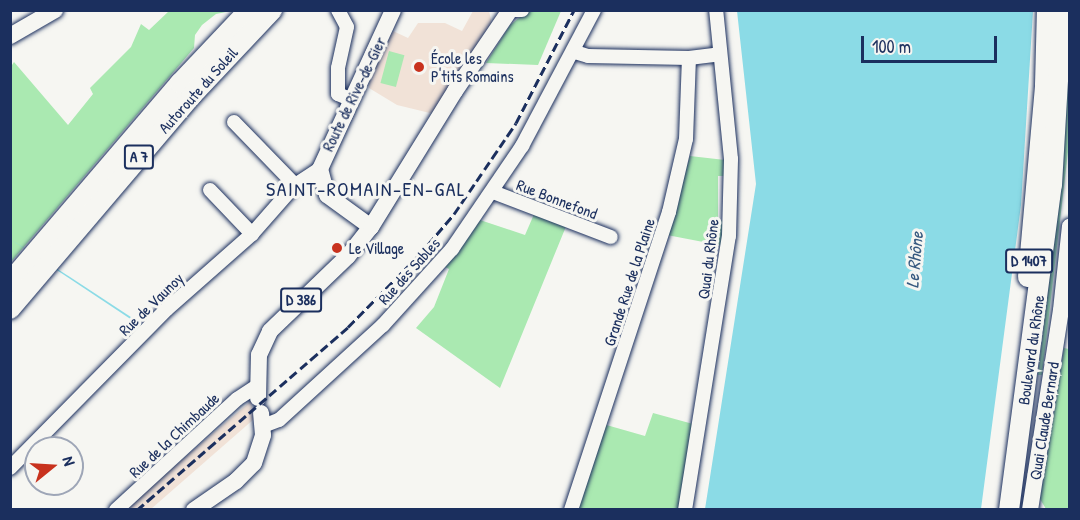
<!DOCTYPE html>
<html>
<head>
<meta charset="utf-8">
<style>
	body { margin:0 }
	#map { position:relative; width:1080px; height:520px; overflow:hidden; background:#f6f6f2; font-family:"Patrick Hand",sans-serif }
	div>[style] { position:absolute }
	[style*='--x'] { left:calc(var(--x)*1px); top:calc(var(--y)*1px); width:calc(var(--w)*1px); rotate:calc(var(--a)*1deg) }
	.built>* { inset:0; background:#f1e2d7 }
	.green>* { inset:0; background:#aae9b1; transform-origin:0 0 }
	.water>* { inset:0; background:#8bdbe6 }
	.roads { filter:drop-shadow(0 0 2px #1b2f5e) drop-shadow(0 0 2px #1b2f5e) }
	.minor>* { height:14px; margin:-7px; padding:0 7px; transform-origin:7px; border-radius:7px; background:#f6f6f2 }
	.major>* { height:16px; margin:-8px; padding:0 8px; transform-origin:8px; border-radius:8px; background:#f6f6f2 }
	.highway>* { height:20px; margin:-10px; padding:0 10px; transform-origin:10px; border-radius:10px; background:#f6f6f2 }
	.rail>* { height:3px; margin-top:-1.5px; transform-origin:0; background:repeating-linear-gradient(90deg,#1b2f5e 0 9px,transparent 0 13.5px) }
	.dots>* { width:16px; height:16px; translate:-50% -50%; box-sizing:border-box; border:3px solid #f6f6f2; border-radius:50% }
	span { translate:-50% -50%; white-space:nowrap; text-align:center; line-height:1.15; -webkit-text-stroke:6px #f6f6f2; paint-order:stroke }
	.shield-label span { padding:2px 4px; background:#f6f6f2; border:2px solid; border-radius:4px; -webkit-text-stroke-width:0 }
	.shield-label { font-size:15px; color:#1b2f5e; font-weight:700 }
	.poi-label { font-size:16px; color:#1b2f5e }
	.left { translate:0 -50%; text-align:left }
	.street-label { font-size:16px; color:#1b2f5e }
	.water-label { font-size:18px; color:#375a80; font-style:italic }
	.quarter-label { font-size:20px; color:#1b2f5e; letter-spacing:1.5px }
	.frame { position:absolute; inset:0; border:12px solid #1b2f5e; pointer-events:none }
	.north { position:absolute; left:24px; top:436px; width:60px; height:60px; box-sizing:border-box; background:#f6f6f2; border:2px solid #9ea6b7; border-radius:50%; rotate:72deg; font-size:16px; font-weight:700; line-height:24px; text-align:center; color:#1b2f5e }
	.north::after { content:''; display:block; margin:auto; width:21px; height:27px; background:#c8321e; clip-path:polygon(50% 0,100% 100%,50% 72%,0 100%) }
	.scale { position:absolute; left:861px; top:36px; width:136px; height:27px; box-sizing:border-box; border:3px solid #1b2f5e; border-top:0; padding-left:8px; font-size:18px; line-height:21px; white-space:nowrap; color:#1b2f5e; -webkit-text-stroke:4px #f6f6f2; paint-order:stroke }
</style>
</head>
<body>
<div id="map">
	<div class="built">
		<div style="clip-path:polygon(473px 11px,489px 11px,492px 24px,434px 114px,397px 105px,369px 88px,370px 77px,393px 31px,408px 38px,418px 23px,445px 23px,462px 31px)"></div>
		<div style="clip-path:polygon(251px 401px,254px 419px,151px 509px,123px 510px)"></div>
	</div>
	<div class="green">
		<div style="clip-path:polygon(169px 11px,231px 11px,216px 14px,202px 25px,195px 35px,194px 48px,11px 262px,10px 68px,14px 62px,68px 125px,93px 94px,90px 88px,131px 47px,141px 24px,149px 30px)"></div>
		<div style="clip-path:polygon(528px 11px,561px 11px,538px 65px,486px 63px,510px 25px)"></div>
		<div style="clip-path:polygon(1069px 38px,1068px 152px,1042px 375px,1038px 375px,1054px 240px)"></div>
		<div style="left:389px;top:51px;width:16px;height:33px;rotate:15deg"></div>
		<div style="clip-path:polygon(690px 156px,725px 160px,725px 176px,718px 176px,718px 220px,724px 221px,724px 246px,667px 235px)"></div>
		<div style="clip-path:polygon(535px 212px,567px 224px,500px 388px,416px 328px,434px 307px,449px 269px,445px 267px,480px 220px,525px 235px)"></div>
		<div style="clip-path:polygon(1064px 348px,1069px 349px,1069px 509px,1046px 509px,1040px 499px)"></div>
		<div style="clip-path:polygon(653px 413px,693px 424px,681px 509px,575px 510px,603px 424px,645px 436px)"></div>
	</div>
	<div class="water">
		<div style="clip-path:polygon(737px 11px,1033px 11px,1021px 205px,981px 509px,705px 509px,756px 184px)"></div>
		<div style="clip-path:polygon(10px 239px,70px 277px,143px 325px,141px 326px)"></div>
	</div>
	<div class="roads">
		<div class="minor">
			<div style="--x:338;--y:10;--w:19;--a:62"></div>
			<div style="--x:347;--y:27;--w:42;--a:102.4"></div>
			<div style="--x:338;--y:68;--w:26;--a:90"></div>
			<div style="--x:338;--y:94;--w:15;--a:23"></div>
			<div style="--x:512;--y:10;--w:10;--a:0"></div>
			<div style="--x:575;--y:52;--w:14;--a:17"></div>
			<div style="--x:588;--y:56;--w:101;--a:1.1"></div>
			<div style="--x:689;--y:58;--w:31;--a:-7"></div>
			<div style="--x:234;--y:122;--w:88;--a:45.9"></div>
			<div style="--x:210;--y:190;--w:61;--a:46.3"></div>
			<div style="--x:493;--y:192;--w:126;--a:20.9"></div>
			<div style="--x:263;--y:426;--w:17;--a:-21"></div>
			<div style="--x:279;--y:420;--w:141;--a:-42.4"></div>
			<div style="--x:383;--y:325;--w:103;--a:-47.8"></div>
			<div style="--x:452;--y:249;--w:125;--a:-55.8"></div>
			<div style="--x:522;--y:146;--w:154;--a:-62.1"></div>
			<div style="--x:10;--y:468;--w:223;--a:-45.4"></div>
			<div style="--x:167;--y:309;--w:113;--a:-41.4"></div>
			<div style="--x:252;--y:234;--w:65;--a:-48.7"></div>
			<div style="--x:295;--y:185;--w:30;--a:-33"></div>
			<div style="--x:116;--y:510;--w:164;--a:-42.5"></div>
			<div style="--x:237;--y:399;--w:24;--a:-33"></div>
			<div style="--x:571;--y:510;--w:314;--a:-71.8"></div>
			<div style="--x:669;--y:212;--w:75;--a:-76.9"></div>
			<div style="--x:686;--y:139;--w:81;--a:-87.9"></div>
			<div style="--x:685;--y:510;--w:278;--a:-80.9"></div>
			<div style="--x:729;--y:236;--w:77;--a:-88.5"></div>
			<div style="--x:731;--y:159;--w:150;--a:-95.7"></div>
		</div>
		<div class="major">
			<div style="--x:10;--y:36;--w:52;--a:-30"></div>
			<div style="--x:371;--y:227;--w:54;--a:-144"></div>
			<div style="--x:327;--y:195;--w:27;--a:-105"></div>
			<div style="--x:320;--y:169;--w:175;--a:-65.3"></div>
			<div style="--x:258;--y:398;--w:43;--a:-88.7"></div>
			<div style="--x:259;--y:355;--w:26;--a:-65"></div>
			<div style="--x:270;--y:331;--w:108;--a:-43.9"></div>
			<div style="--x:348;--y:256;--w:37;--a:-52"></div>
			<div style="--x:371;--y:227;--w:160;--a:-58.3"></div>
			<div style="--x:455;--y:91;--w:98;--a:-55.8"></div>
			<div style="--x:194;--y:510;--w:51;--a:-34.6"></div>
			<div style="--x:236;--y:481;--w:25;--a:-45"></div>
			<div style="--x:254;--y:463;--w:29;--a:-72"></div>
			<div style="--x:263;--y:435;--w:22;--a:-95"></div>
			<div style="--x:1030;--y:510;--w:202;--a:-81.2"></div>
			<div style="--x:1061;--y:310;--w:84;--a:-83.9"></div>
		</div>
		<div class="highway">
			<div style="--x:1028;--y:277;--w:193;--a:-84.9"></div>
			<div style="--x:1045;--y:85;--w:75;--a:-88.5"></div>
			<div style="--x:10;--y:282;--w:262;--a:-49.5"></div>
			<div style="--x:180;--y:83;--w:100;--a:-46.6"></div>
			<div style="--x:10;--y:309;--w:281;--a:-49.6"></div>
			<div style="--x:192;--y:95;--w:117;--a:-46.7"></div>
			<div style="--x:1009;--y:510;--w:328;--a:-82.5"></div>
			<div style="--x:1052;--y:185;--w:175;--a:-86.7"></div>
		</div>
	</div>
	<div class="rail">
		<div style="--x:137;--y:510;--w:279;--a:-40.9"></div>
		<div style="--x:348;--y:327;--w:101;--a:-45.4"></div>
		<div style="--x:419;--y:255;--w:54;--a:-49.5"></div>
		<div style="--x:454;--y:214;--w:110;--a:-55.7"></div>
		<div style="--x:516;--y:123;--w:127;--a:-62.8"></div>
	</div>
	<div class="dots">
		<div style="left:419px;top:67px;background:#c8321e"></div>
		<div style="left:337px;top:248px;background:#c8321e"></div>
	</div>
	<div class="shield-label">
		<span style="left:139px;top:157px">A 7</span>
		<span style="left:1029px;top:261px">D 1407</span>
		<span style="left:301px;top:300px">D 386</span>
	</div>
	<div class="poi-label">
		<span class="left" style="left:431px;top:67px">École les<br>P'tits Romains</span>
		<span class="left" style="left:349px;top:248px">Le Village</span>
	</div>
	<div class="street-label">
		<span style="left:198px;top:90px;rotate:-48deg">Autoroute du Soleil</span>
		<span style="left:354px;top:94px;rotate:-64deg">Route de Rive-de-Gier</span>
		<span style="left:557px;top:199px;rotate:21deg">Rue Bonnefond</span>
		<span style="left:708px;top:259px;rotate:-83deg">Quai du Rhône</span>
		<span style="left:409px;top:271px;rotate:-48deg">Rue des Sables</span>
		<span style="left:629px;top:282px;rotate:-72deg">Grande Rue de la Plaine</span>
		<span style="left:151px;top:304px;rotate:-44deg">Rue de Vaunoy</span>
		<span style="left:1031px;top:350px;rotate:-82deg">Boulevard du Rhône</span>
		<span style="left:1044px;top:421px;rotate:-81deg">Quai Claude Bernard</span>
		<span style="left:174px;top:435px;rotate:-43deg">Rue de la Chimbaude</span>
	</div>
	<div class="water-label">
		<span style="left:915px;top:260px;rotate:-85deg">Le Rhône</span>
	</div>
	<div class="quarter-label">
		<span style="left:366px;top:188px">SAINT-ROMAIN-EN-GAL</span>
	</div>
	<div class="frame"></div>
	<div class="north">N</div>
	<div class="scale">100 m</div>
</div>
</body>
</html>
